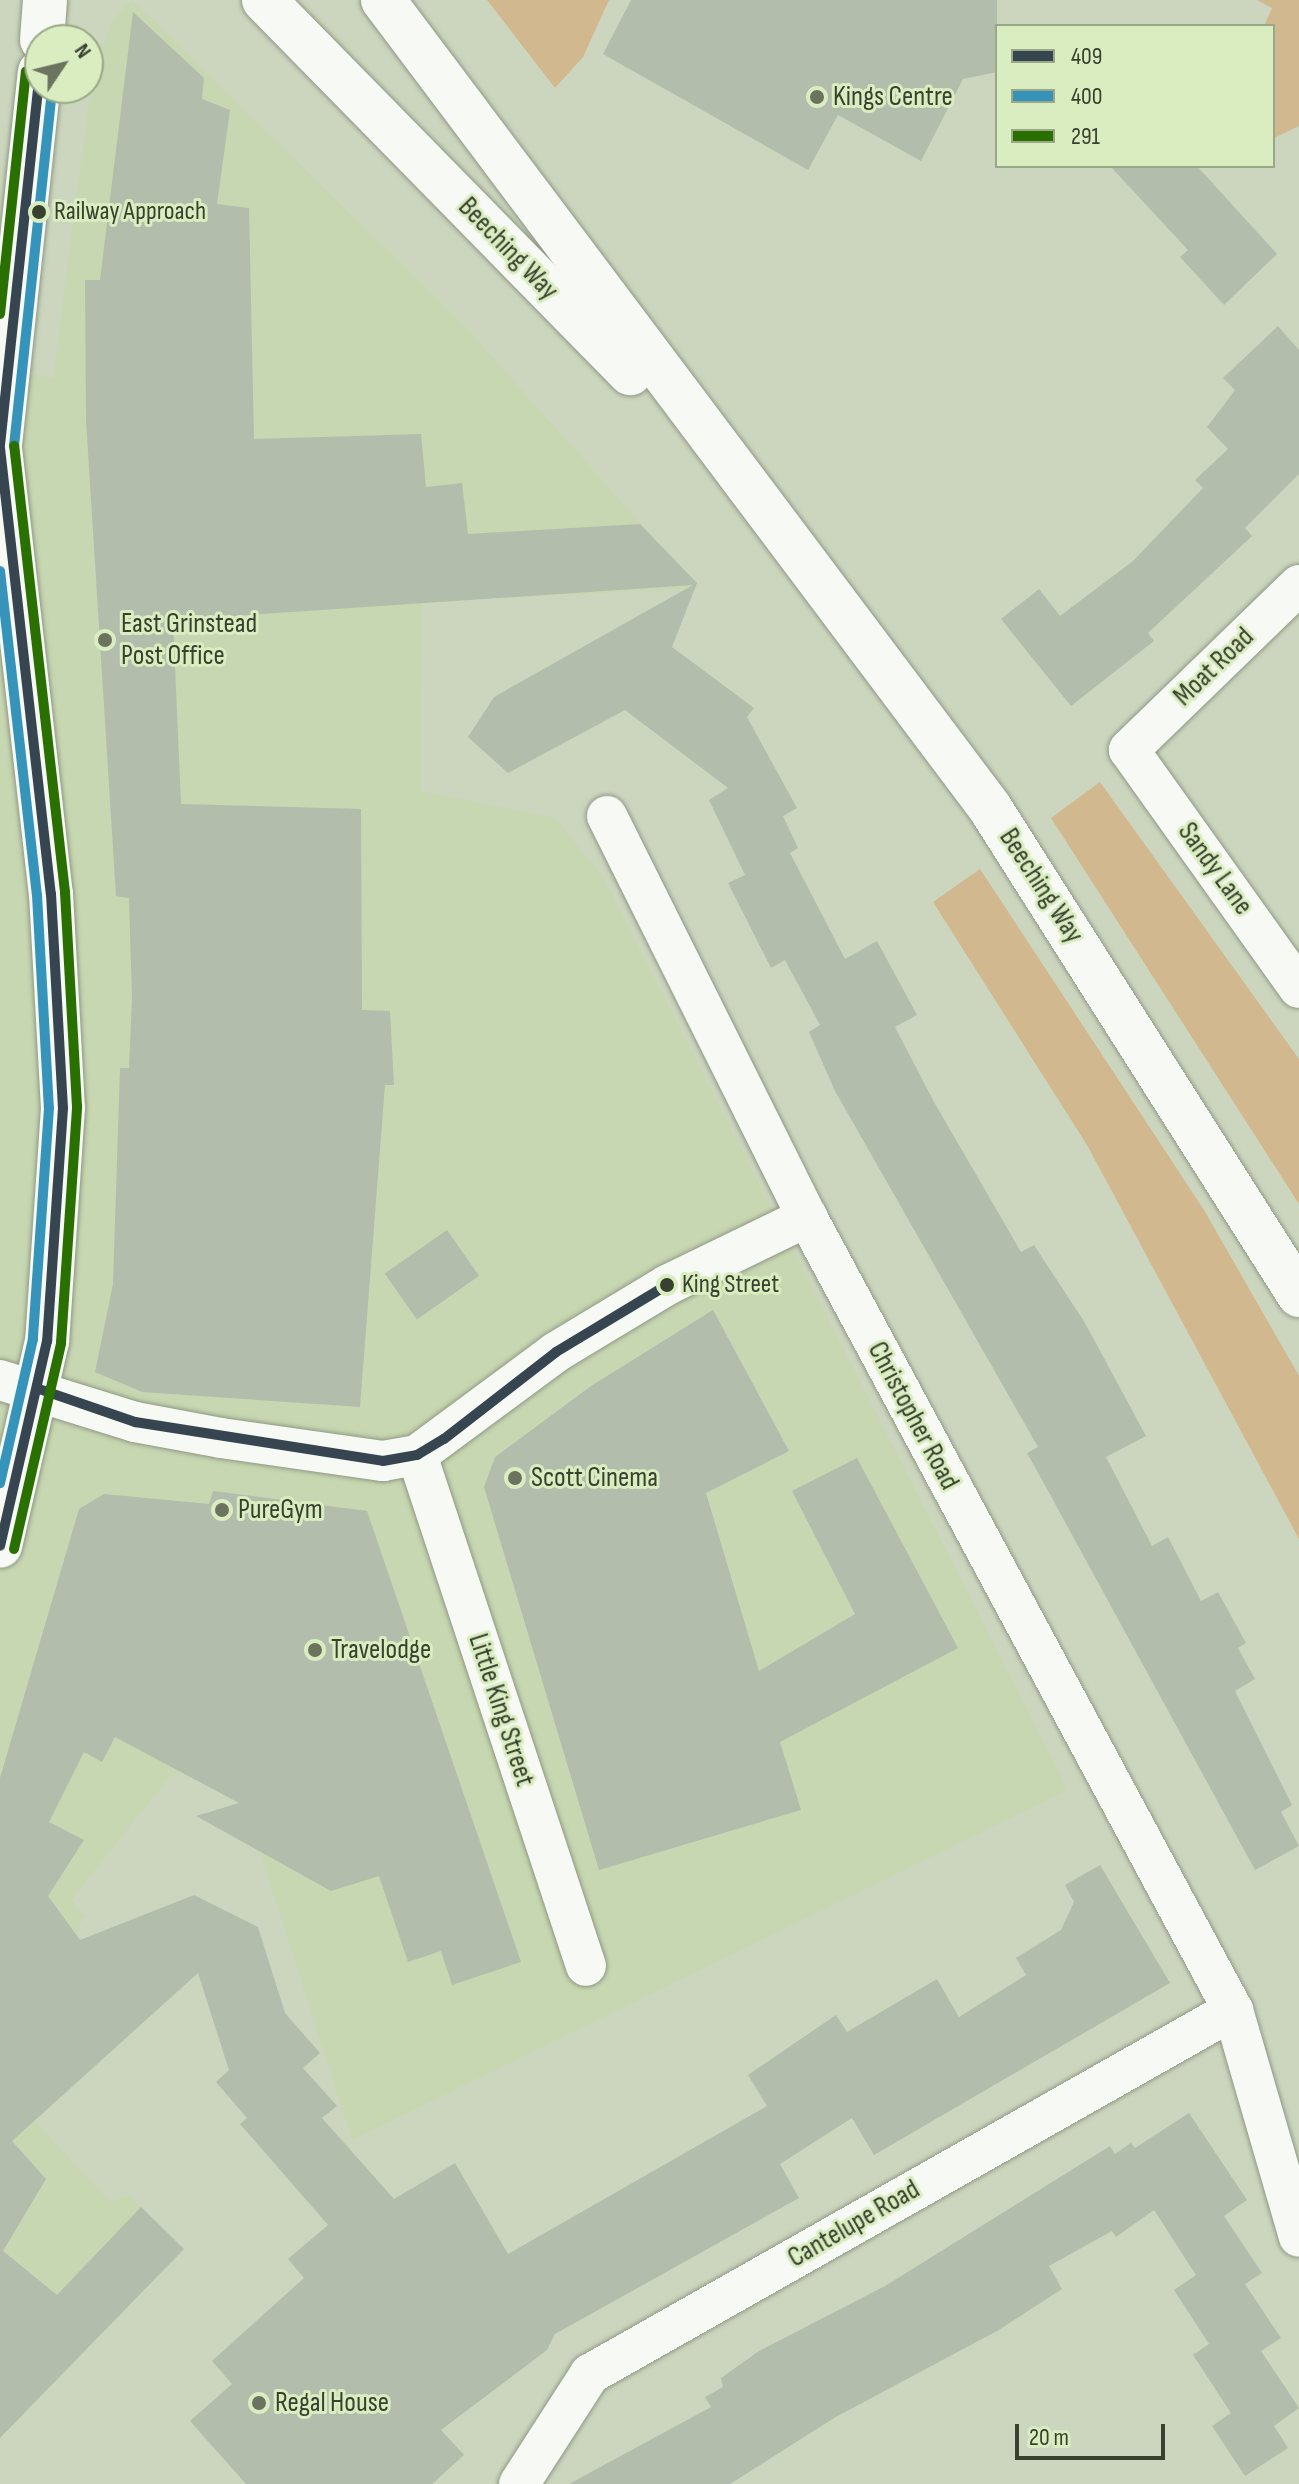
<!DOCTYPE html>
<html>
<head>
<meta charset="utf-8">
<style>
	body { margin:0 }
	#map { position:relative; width:1299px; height:2484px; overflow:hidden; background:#ccd6be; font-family:"Sofia Sans Condensed",sans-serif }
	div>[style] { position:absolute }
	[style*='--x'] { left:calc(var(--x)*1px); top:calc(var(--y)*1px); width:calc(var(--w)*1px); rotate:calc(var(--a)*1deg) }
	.built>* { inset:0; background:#c7d7b1 }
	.green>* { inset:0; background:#d1b88e }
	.building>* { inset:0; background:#b2bdac; transform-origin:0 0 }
	.roads { filter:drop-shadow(0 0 2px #909885) drop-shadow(0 0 2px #909885) }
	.minor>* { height:40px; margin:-20px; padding:0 20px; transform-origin:20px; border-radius:20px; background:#f7f9f5 }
	.tertiary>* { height:44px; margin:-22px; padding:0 22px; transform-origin:22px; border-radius:22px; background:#f7f9f5 }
	.trunk>* { height:44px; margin:-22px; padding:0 22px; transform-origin:22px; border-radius:22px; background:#f7f9f5 }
	.bus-1>* { height:10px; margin:-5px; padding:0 5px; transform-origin:5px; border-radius:5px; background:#36454f }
	.bus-2>* { height:10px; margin:-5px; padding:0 5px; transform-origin:5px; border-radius:5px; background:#3694bb }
	.bus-3>* { height:10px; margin:-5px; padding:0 5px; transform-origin:5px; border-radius:5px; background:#297000 }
	.dots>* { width:22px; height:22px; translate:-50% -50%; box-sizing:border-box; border:4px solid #daedc1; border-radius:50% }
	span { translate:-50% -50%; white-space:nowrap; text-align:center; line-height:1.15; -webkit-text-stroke:6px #daedc1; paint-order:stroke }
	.bus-label { font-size:26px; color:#38402e }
	.left { translate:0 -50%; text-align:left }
	.poi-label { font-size:28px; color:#38402e }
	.street-label { font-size:28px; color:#38402e }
	.legend { position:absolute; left:995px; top:24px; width:280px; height:144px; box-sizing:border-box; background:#daedc1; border:2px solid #99a886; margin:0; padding:10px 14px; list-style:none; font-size:24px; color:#38402e }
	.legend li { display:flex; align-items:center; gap:16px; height:40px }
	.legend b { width:40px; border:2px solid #99a886 }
	.north { position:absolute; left:24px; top:24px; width:80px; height:80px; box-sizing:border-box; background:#daedc1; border:2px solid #99a886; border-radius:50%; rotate:55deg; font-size:22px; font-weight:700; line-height:32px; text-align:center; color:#38402e }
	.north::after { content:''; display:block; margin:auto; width:28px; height:36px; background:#6c7460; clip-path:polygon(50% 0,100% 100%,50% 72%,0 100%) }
	.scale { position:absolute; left:1015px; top:2424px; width:150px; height:36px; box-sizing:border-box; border:4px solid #38402e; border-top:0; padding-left:10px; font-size:24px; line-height:28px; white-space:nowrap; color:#38402e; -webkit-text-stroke:6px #daedc1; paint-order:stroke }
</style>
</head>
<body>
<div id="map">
	<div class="built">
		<div style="clip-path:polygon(132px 0,464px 325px,698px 588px,422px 602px,421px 791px,555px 818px,602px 875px,1068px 1790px,352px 2140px,230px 1759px,169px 1777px,71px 1900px,85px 1916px,75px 1932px,134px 2004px,140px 2025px,35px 2121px,110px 2202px,129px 2196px,184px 2249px,0 2438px,0 370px,53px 378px,93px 69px,112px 21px)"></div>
	</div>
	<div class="green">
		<div style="clip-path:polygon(487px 0,609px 0,583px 57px,555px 88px)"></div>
		<div style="clip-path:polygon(1257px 0,1299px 0,1299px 126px,1274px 138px,1273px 26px,1264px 26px,1272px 8px)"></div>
		<div style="clip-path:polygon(1100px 782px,1299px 1059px,1299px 1204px,1051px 818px)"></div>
		<div style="clip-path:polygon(980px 869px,1204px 1210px,1299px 1376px,1299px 1539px,1087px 1145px,933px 902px)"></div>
	</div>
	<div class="building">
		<div style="clip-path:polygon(631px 0,997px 0,997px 72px,963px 79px,921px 161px,838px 115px,808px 170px,603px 54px)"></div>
		<div style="clip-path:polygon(133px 12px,204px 78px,202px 99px,230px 110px,217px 204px,249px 208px,254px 439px,421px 434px,426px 487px,462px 483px,468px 534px,640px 524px,697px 583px,672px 647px,754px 708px,747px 717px,797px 808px,783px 816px,798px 848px,790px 853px,845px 959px,877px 941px,917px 1015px,895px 1027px,934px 1102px,1021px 1252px,1034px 1245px,1085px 1323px,1146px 1436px,1106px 1457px,1152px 1546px,1168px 1537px,1201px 1601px,1218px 1592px,1246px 1643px,1238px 1648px,1255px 1679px,1235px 1691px,1292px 1805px,1281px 1812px,1299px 1846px,1255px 1870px,1047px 1489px,1027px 1453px,1038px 1447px,835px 1091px,809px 1032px,820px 1025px,785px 960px,771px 968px,728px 883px,745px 875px,709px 800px,728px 788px,625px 710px,508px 773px,468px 737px,494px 697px,693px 585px,173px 620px,181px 804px,361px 809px,362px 1010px,390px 1011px,394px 1085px,385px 1085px,360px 1407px,142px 1392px,95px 1372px,113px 1284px,120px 1068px,129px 1068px,132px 999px,129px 898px,116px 896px,86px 420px,85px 280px,100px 280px)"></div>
		<div style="clip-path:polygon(1110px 166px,1197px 166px,1277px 254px,1224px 305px,1180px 257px,1188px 250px)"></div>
		<div style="clip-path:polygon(1278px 326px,1299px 350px,1299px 474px,1245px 528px,1252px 536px,1148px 633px,1154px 641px,1071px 706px,1001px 619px,1039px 589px,1060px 616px,1133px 561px,1203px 488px,1195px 480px,1228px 449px,1207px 427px,1235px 390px,1223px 378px)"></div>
		<div style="left:447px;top:1230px;width:56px;height:76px;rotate:55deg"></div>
		<div style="clip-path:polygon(713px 1310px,789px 1451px,706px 1493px,759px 1671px,855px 1614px,792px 1491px,857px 1458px,958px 1648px,780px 1742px,801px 1810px,599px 1870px,484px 1487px,495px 1457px,591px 1386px)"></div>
		<div style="clip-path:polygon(213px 1491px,367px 1511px,521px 1962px,452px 1985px,441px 1951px,408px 1962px,379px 1876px,331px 1891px,196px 1816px,239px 1803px,115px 1737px,102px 1762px,84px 1752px,49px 1822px,84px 1840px,48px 1896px,80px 1940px,194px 1895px,258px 1927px,285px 2013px,320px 2053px,303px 2068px,337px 2106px,322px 2118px,394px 2199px,455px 2163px,508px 2254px,767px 2106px,748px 2075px,836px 2015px,847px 2032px,937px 1979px,959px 2017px,1026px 1975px,1016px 1958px,1061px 1930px,1074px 1902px,1065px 1885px,1100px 1865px,1170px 1983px,874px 2155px,852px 2118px,780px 2164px,799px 2198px,555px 2334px,547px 2350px,441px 2430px,464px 2455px,432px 2484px,246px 2484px,190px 2421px,232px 2384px,212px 2361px,304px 2278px,288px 2259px,328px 2225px,240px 2124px,247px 2118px,216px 2082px,229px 2070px,198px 1973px,12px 2141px,46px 2179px,3px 2251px,57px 2295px,141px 2207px,184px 2249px,0 2438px,0 1778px,79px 1509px,104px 1494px,209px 1504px)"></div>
		<div style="clip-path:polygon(1189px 2113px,1247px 2200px,1224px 2216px,1262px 2273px,1245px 2284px,1281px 2338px,1261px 2351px,1299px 2408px,1274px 2426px,1288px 2448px,1245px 2476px,1212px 2426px,1231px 2413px,1193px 2355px,1209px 2344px,1174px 2290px,1196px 2275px,1154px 2210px,1116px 2237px,1112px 2231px,1049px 2266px,1062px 2289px,997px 2331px,834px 2418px,730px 2484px,569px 2484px,711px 2407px,705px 2397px,723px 2387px,721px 2378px,759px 2351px,885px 2286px,1110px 2146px,1115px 2154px,1131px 2143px,1135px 2148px)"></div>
	</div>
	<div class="roads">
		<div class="minor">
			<div style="--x:1299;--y:585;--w:237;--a:135.9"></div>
			<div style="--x:1129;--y:750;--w:292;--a:54.5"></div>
			<div style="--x:607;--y:816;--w:448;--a:63.5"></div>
			<div style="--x:807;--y:1217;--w:900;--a:61.76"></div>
			<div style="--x:1233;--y:2010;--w:236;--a:73.8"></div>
			<div style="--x:0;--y:1380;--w:141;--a:17.3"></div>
			<div style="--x:135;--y:1422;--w:87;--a:10.5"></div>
			<div style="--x:221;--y:1438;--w:164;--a:8.1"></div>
			<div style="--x:383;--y:1461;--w:35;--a:-10"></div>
			<div style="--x:417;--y:1455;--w:173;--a:-36.5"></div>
			<div style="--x:556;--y:1352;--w:130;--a:-31.1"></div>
			<div style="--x:667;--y:1285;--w:156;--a:-25.9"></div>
			<div style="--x:417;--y:1455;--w:538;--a:71.7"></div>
			<div style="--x:519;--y:2484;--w:131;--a:-57.2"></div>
			<div style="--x:590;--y:2374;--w:739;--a:-29.51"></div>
		</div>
		<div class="tertiary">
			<div style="--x:42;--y:40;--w:40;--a:-85.7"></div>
			<div style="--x:0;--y:445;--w:375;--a:-83.9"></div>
			<div style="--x:0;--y:448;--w:449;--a:83.5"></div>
			<div style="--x:51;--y:894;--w:214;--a:86.8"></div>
			<div style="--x:63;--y:1108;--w:234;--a:93.9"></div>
			<div style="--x:47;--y:1341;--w:210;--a:102.9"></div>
		</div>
		<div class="trunk">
			<div style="--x:264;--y:0;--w:523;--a:45.54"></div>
			<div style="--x:383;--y:0;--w:1011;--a:53.08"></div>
			<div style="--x:990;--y:808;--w:577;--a:57.6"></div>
		</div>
	</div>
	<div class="bus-1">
		<div style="--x:0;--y:445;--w:375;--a:-83.9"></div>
		<div style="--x:0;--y:448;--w:449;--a:83.5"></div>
		<div style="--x:51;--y:894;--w:214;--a:86.8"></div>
		<div style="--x:63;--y:1108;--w:234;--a:93.9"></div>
		<div style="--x:47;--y:1341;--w:210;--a:102.9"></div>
		<div style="--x:39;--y:1389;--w:102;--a:19"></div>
		<div style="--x:135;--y:1422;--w:251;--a:8.9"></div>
		<div style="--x:383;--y:1461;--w:35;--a:-10"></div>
		<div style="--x:417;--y:1455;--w:31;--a:-31"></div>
		<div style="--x:444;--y:1439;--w:142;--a:-37.8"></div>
		<div style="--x:556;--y:1352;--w:130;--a:-31.1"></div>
	</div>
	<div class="bus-2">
		<div style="--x:14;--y:446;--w:360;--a:-83.9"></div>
		<div style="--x:0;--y:571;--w:326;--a:83.5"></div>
		<div style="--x:37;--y:895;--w:213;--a:86.8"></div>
		<div style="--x:49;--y:1108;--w:232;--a:94"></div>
		<div style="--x:33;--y:1339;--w:148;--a:102.9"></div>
	</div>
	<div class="bus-3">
		<div style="--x:0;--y:314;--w:244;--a:-83.9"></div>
		<div style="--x:14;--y:1549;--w:211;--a:-77.1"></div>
		<div style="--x:61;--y:1343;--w:237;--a:-86.1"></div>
		<div style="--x:77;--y:1107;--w:215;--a:-93.2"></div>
		<div style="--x:65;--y:892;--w:449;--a:-96.5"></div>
	</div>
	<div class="dots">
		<div style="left:817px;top:97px;background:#6c7460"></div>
		<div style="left:39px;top:212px;background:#38402e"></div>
		<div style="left:105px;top:640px;background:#6c7460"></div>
		<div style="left:667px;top:1285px;background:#38402e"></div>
		<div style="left:515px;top:1478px;background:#6c7460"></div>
		<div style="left:222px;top:1510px;background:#6c7460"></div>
		<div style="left:315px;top:1650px;background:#6c7460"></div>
		<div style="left:259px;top:2403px;background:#6c7460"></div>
	</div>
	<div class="bus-label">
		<span class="left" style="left:54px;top:212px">Railway Approach</span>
		<span class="left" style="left:682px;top:1285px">King Street</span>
	</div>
	<div class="poi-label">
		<span class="left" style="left:833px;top:97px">Kings Centre</span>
		<span class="left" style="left:121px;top:640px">East Grinstead<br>Post Office</span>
		<span class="left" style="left:531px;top:1478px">Scott Cinema</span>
		<span class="left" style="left:238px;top:1510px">PureGym</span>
		<span class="left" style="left:331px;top:1650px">Travelodge</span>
		<span class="left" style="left:275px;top:2403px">Regal House</span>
	</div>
	<div class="street-label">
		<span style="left:508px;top:249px;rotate:46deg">Beeching Way</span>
		<span style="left:1214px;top:667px;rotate:-44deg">Moat Road</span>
		<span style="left:1215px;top:869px;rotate:54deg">Sandy Lane</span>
		<span style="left:1041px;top:886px;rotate:57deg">Beeching Way</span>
		<span style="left:913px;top:1416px;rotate:62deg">Christopher Road</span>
		<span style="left:501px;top:1710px;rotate:72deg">Little King Street</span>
		<span style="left:854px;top:2224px;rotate:-30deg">Cantelupe Road</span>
	</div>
	<ul class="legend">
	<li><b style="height:10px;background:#36454f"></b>409</li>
	<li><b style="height:10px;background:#3694bb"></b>400</li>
	<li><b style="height:10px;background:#297000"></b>291</li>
	</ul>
	<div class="north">N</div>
	<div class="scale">20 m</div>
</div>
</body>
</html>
